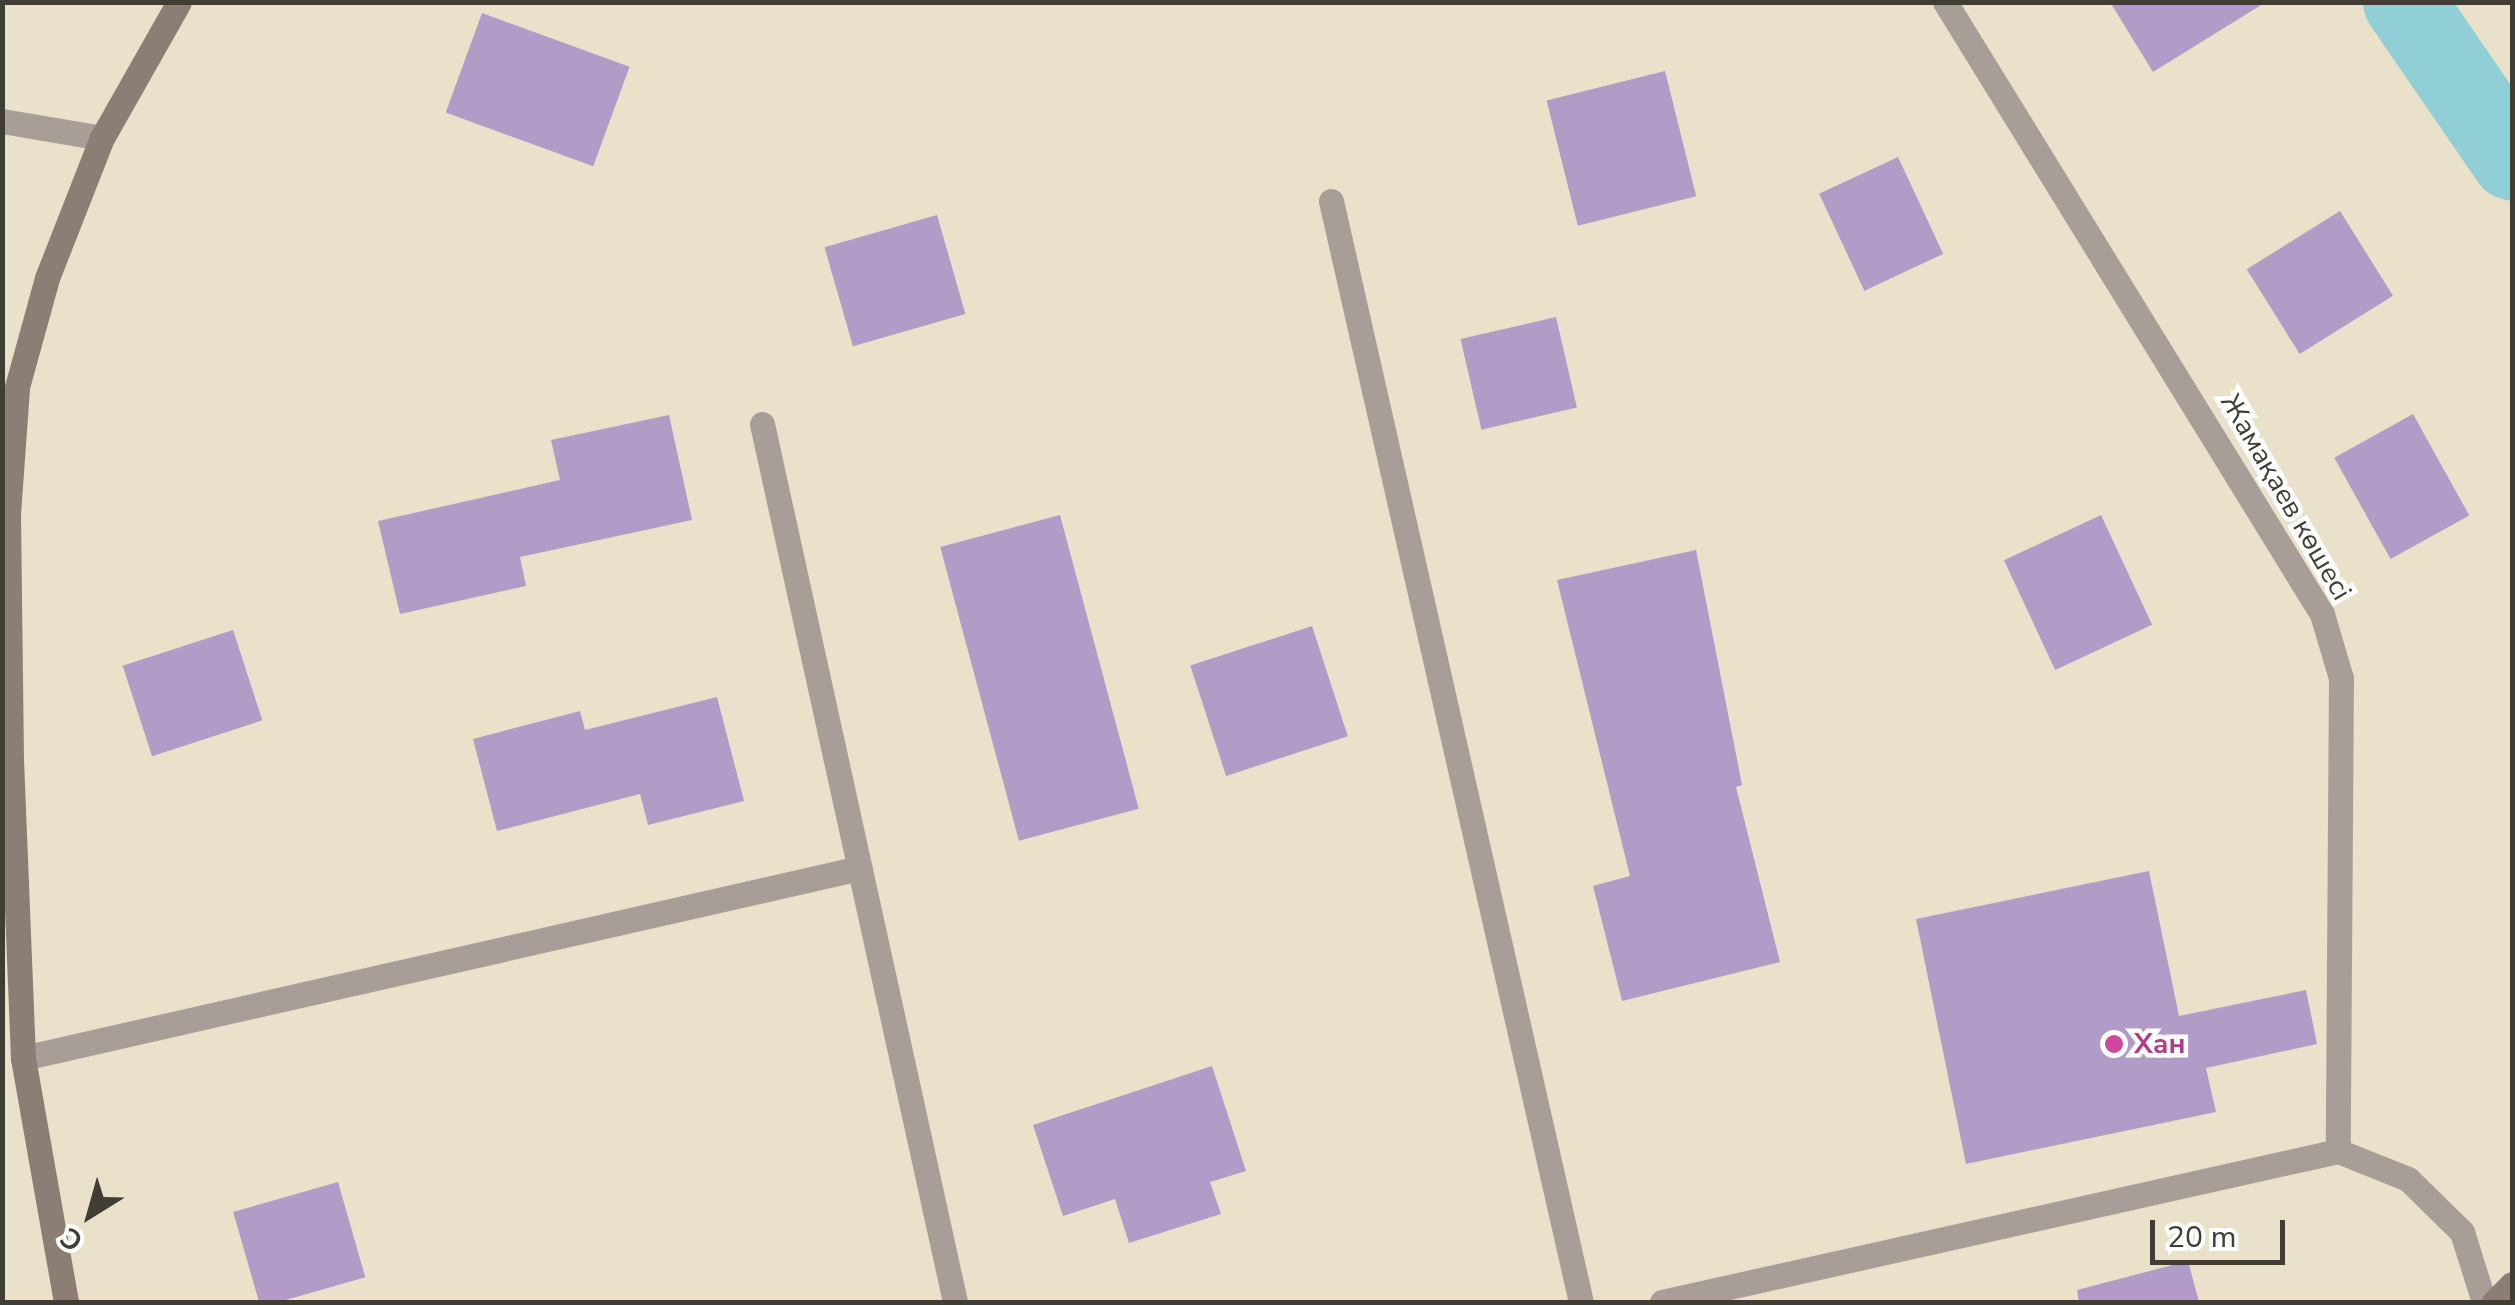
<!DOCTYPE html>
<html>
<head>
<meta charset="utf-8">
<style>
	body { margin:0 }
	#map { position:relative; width:2515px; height:1305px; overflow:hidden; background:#e9e1ca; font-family:"Nunito Sans",sans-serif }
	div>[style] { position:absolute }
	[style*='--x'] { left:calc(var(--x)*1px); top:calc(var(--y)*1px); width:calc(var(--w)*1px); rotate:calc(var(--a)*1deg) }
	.river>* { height:82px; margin:-41px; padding:0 41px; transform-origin:41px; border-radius:41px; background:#91cfd6 }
	.building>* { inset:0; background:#b09cc6; transform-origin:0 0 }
	.street>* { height:25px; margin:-12.5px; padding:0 12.5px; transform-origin:12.5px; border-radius:12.5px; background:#a79e98 }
	.secondary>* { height:25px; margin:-12.5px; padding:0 12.5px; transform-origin:12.5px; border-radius:12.5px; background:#8b7e74 }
	.dots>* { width:28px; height:28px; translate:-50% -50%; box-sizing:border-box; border:5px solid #fff; border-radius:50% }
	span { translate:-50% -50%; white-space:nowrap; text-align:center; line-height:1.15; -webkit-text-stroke:9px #fff; paint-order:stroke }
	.street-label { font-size:28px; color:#403d34 }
	.hotel-label { font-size:28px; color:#b23c85; font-weight:700 }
	.left { translate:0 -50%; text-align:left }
	.frame { position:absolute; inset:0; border:5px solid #403d34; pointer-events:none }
	.north { position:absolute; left:40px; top:1165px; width:100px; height:100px; -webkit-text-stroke:8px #fff; paint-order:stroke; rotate:217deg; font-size:28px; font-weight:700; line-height:40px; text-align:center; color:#403d34 }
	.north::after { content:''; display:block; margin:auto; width:35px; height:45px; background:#403d34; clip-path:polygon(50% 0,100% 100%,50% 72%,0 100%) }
	.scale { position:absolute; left:2150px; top:1220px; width:135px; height:45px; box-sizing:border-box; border:5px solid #403d34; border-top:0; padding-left:12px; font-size:30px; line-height:35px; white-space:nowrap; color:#403d34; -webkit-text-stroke:8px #fff; paint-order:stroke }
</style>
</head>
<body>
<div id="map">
	<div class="river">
		<div style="--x:2404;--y:2;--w:191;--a:55.5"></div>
	</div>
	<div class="building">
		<div style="clip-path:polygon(2110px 2px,2266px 2px,2153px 72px)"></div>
		<div style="left:482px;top:13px;width:157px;height:106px;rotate:20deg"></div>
		<div style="left:1665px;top:71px;width:129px;height:122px;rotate:76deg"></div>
		<div style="left:1898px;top:157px;width:107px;height:87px;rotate:65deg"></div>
		<div style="left:2340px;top:211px;width:100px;height:110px;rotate:58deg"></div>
		<div style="left:937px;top:215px;width:103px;height:117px;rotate:74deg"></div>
		<div style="left:1556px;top:317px;width:93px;height:98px;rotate:77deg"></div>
		<div style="left:2413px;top:414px;width:116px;height:90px;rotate:61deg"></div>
		<div style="clip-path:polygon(669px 415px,692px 520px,520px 557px,526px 586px,400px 614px,378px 521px,560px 480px,551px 440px)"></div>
		<div style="left:1060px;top:515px;width:304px;height:124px;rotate:75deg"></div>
		<div style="left:2101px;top:515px;width:121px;height:107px;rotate:65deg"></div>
		<div style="clip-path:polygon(1696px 550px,1742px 785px,1736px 787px,1780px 962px,1622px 1001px,1593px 886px,1630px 876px,1557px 580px)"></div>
		<div style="left:1312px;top:626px;width:116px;height:128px;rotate:72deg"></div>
		<div style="left:233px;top:630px;width:95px;height:116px;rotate:72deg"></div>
		<div style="clip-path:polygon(717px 697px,744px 801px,648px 825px,640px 794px,497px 831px,473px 739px,580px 711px,585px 730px)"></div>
		<div style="clip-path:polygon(2149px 871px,2179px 1016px,2306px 990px,2317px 1044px,2206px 1068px,2216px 1112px,1966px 1164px,1916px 919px)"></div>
		<div style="clip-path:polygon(1212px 1066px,1246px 1171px,1210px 1182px,1221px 1214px,1129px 1243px,1115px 1199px,1063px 1216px,1033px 1125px)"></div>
		<div style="left:338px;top:1182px;width:99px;height:109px;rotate:74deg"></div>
		<div style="clip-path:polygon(2188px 1261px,2199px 1302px,2079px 1302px,2077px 1290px)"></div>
	</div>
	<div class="street">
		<div style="--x:1945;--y:2;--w:719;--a:58.37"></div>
		<div style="--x:2322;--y:614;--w:67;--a:73.5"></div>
		<div style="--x:2341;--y:678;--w:473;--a:90.4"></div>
		<div style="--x:2;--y:121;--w:101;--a:9.6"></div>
		<div style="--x:1331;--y:201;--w:1129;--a:77.21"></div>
		<div style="--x:762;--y:424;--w:899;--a:77.6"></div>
		<div style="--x:23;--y:1058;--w:858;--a:-12.79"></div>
		<div style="--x:1662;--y:1302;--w:693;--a:-12.59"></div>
		<div style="--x:2338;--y:1151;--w:75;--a:21.8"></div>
		<div style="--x:2408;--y:1179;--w:76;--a:44.5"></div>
		<div style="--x:2462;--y:1232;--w:73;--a:72.6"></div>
	</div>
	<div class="secondary">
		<div style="--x:66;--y:1302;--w:248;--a:-100"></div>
		<div style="--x:23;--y:1058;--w:298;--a:-92.3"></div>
		<div style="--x:11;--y:760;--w:246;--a:-90.7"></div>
		<div style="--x:8;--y:514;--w:127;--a:-85.9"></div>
		<div style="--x:17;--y:387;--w:113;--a:-74.6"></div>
		<div style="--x:47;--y:278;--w:150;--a:-68.6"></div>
		<div style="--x:102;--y:138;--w:156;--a:-60.5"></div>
		<div style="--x:2494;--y:1302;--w:25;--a:-45"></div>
	</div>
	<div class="dots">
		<div style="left:2114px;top:1044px;background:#d1479c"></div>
	</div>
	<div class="street-label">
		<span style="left:2286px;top:497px;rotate:60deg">Жамақаев көшесі</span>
	</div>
	<div class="hotel-label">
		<span class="left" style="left:2134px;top:1044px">Хан</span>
	</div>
	<div class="frame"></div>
	<div class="north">С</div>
	<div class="scale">20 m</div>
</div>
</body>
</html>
